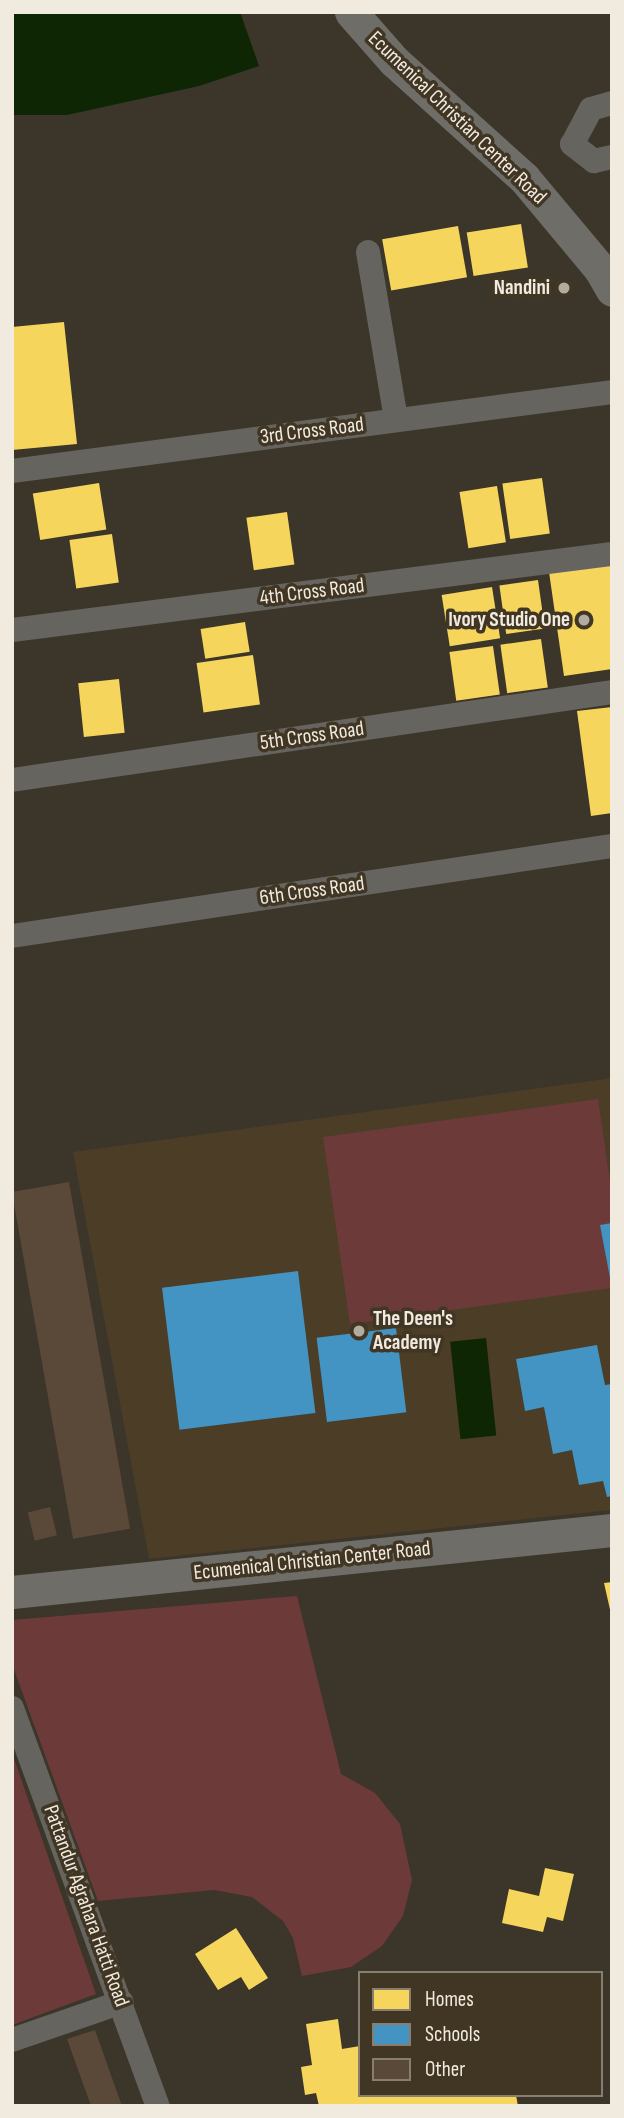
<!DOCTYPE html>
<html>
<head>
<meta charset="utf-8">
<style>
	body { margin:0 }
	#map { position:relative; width:624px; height:2118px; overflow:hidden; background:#3b352a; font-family:"Sofia Sans Condensed",sans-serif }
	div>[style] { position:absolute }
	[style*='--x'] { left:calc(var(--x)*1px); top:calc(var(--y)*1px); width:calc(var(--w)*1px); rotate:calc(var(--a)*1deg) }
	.built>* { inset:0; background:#4b3d26 }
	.green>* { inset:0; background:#6c3b39 }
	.water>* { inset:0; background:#0e2604; transform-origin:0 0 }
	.homes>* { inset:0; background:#f6d55c; transform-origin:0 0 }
	.schools>* { inset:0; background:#4393c3; transform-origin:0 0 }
	.building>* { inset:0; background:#5a4839; transform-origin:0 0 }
	.street>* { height:24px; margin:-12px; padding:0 12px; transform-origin:12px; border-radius:12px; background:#65645f }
	.secondary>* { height:33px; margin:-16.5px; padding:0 16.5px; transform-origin:16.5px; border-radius:16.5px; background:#6e6d68 }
	.dots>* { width:19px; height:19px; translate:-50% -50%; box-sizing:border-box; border:4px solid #413624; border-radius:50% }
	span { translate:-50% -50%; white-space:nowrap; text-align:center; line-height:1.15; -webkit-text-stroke:7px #413624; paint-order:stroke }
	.street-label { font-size:21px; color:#f1eadf }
	.poi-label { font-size:21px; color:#f1eadf; font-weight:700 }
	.right { translate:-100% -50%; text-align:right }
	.left { translate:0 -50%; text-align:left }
	.frame { position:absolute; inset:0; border:14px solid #f1eadf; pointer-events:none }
	.legend { position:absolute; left:358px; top:1971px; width:245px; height:126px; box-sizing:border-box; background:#413624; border:2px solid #877e6f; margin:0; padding:9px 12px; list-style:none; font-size:21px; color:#f1eadf }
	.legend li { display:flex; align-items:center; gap:14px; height:35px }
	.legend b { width:35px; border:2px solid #877e6f }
</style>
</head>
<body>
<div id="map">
	<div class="built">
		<div style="clip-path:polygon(612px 1078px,612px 1510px,149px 1559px,73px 1152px)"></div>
	</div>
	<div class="green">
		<div style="clip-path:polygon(598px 1099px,612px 1195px,612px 1288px,350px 1324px,323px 1137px)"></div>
		<div style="clip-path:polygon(297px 1596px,341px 1774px,375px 1793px,400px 1824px,412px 1880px,403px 1916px,382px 1946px,351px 1967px,302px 1976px,293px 1938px,283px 1921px,252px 1897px,214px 1890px,98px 1901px,12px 1664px,12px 1620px)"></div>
		<div style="clip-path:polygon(12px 1753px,96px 1994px,12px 2025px)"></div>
	</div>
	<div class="water">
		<div style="clip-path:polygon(12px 12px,240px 12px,259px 66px,199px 86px,67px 115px,12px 115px)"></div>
		<div style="left:486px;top:1338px;width:98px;height:36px;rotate:84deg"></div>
	</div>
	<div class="homes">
		<div style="left:521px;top:224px;width:44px;height:55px;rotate:81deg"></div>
		<div style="left:458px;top:226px;width:52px;height:77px;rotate:80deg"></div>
		<div style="clip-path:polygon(64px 322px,77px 444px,12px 450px,12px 327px)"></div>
		<div style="left:542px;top:478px;width:56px;height:40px;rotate:82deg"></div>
		<div style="left:99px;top:483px;width:47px;height:67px;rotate:81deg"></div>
		<div style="left:497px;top:486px;width:57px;height:38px;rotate:81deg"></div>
		<div style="left:287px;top:512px;width:53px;height:41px;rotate:82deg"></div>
		<div style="left:112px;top:534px;width:49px;height:43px;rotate:82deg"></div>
		<div style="clip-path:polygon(612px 563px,612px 669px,564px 676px,549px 572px)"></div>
		<div style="left:538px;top:580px;width:49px;height:39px;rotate:82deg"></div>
		<div style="left:492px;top:587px;width:52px;height:51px;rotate:81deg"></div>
		<div style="left:245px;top:622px;width:30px;height:45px;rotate:81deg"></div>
		<div style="left:541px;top:639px;width:49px;height:41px;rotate:82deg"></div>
		<div style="left:493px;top:646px;width:49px;height:44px;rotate:82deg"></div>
		<div style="left:253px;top:655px;width:50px;height:57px;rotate:82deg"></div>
		<div style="left:119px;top:679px;width:54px;height:41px;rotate:84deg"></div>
		<div style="clip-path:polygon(612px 707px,612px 813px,591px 816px,577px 711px)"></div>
		<div style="clip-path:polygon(612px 1582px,612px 1614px,611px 1614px,604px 1583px)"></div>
		<div style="clip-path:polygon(545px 1868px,574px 1874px,563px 1921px,547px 1917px,543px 1932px,502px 1923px,509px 1889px,539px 1896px)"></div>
		<div style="clip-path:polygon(236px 1928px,268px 1978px,249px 1990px,241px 1977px,218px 1990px,195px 1954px)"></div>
		<div style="clip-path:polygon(338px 2019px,342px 2049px,360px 2046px,360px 2095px,516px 2095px,518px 2106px,319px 2106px,316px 2093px,305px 2095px,301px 2067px,312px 2065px,306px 2024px)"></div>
	</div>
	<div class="schools">
		<div style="clip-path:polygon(612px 1223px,612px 1278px,610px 1278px,600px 1225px)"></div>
		<div style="left:298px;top:1271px;width:143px;height:137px;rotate:83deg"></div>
		<div style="left:396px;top:1328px;width:85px;height:80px;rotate:83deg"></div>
		<div style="clip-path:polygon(597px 1345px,605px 1385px,612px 1384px,612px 1496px,607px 1497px,603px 1481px,579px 1485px,572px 1450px,553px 1454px,544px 1407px,525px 1411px,516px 1359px)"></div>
	</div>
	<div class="building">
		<div style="left:69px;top:1182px;width:352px;height:58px;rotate:80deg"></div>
		<div style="left:50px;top:1507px;width:29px;height:23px;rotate:76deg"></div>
		<div style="clip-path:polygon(95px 2030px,122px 2106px,91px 2106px,67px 2039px)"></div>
	</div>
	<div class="street">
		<div style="--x:612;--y:103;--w:22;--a:164"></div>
		<div style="--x:591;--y:109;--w:40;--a:118"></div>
		<div style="--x:572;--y:144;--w:28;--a:38"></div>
		<div style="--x:594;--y:161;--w:18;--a:-13"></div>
		<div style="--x:368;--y:252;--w:170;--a:80.5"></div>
		<div style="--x:12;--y:471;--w:605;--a:-7.5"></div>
		<div style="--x:12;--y:630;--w:605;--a:-7.22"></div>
		<div style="--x:12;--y:780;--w:606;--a:-8.34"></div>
		<div style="--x:12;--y:936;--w:607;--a:-8.53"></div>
		<div style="--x:12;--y:1708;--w:424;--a:69.9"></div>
		<div style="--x:12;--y:2040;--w:116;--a:-19.1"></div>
	</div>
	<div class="secondary">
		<div style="--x:351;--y:12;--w:65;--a:48.7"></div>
		<div style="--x:394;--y:61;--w:175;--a:42"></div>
		<div style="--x:524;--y:178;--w:119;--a:50.1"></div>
		<div style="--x:600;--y:269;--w:24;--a:60"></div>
		<div style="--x:12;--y:1592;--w:603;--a:-5.9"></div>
	</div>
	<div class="dots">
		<div style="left:564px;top:288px;background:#b1aba0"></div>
		<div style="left:584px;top:620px;background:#b1aba0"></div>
		<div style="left:359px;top:1331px;background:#b1aba0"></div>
	</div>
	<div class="street-label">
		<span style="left:457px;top:118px;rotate:44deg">Ecumenical Christian Center Road</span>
		<span style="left:312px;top:431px;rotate:-7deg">3rd Cross Road</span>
		<span style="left:312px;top:592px;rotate:-7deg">4th Cross Road</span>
		<span style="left:312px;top:736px;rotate:-8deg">5th Cross Road</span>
		<span style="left:312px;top:891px;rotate:-8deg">6th Cross Road</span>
		<span style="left:312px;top:1561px;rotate:-6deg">Ecumenical Christian Center Road</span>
		<span style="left:86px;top:1906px;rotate:70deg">Pattandur Agrahara Hatti Road</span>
	</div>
	<div class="poi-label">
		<span class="right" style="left:550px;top:288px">Nandini</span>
		<span class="right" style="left:570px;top:620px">Ivory Studio One</span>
		<span class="left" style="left:373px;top:1331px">The Deen's<br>Academy</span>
	</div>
	<div class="frame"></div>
	<ul class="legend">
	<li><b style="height:19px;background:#f6d55c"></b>Homes</li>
	<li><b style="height:19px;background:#4393c3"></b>Schools</li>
	<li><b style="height:19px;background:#5a4839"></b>Other</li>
	</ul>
</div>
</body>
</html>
